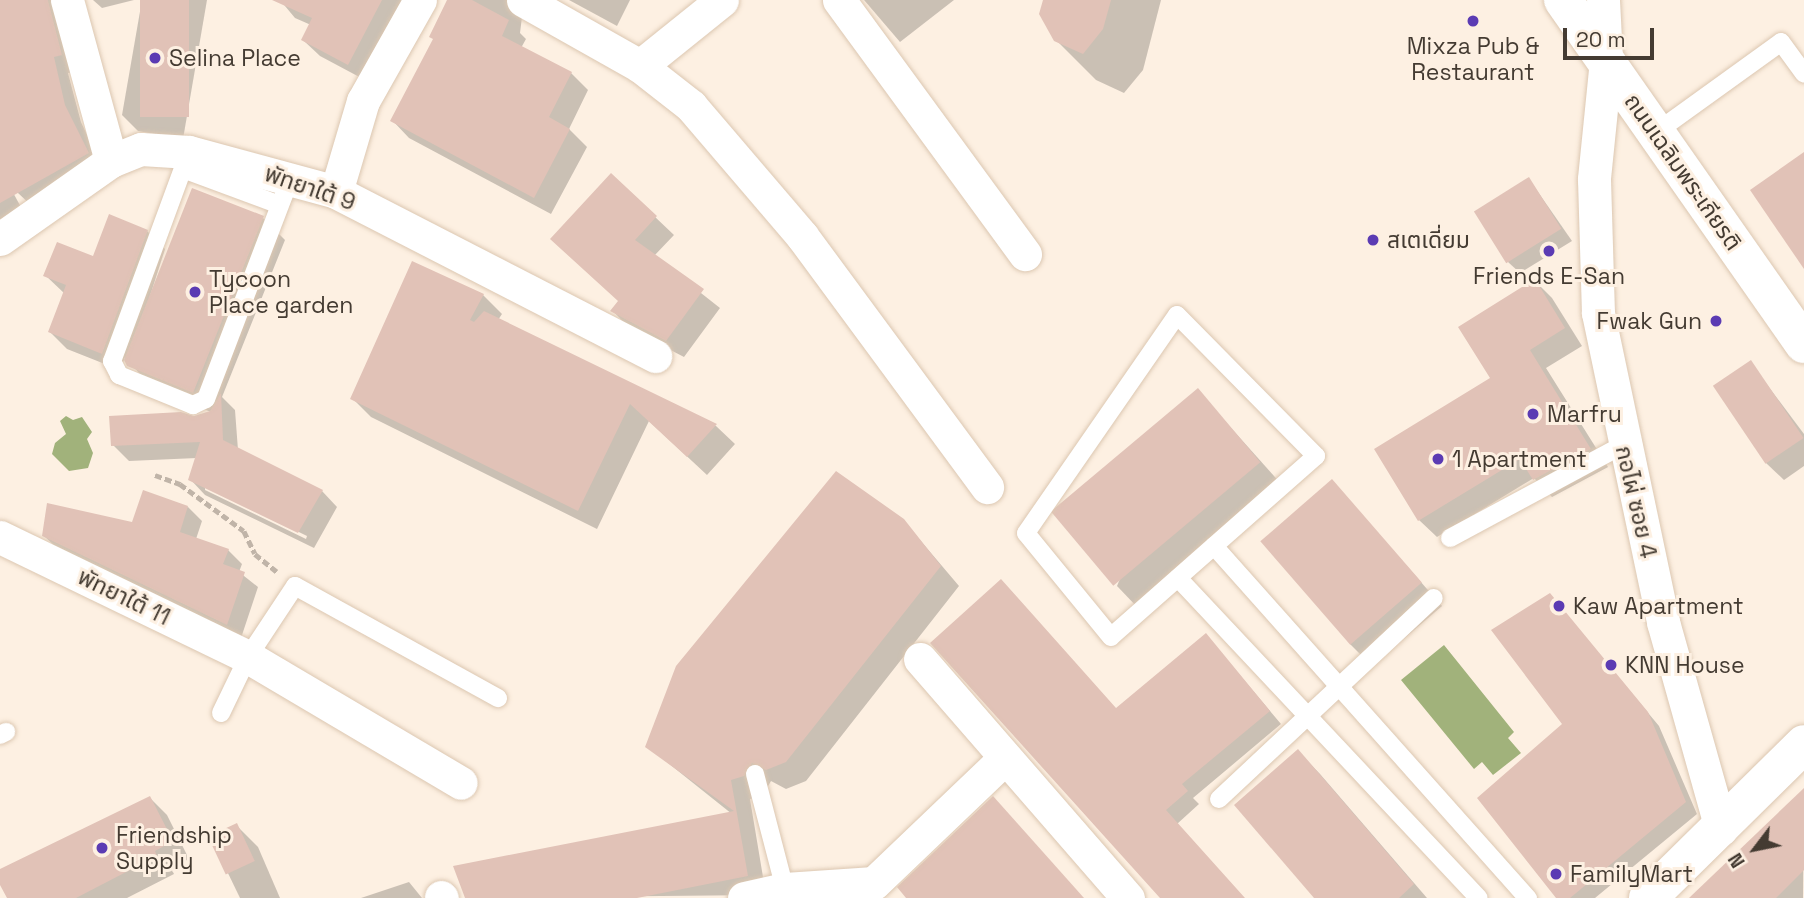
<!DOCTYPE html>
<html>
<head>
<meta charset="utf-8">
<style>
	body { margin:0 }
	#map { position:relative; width:1804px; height:898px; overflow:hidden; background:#fdf0e2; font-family:"Space Grotesk","Noto Sans Thai",sans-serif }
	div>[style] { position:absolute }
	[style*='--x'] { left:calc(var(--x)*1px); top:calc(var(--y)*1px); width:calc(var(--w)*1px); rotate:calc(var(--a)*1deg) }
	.water>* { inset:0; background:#a1b27b }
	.shadow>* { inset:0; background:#0003 }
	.building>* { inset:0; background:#e1c2b7; transform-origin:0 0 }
	.path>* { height:4.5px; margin-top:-2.25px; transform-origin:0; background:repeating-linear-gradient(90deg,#c0b4a8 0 7px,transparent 0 10.5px) }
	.roads { filter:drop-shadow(0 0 2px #dcc7b1) drop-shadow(0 0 2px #dcc7b1) }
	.service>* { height:18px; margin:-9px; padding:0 9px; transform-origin:9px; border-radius:9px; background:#fff }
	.minor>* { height:33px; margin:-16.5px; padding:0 16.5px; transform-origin:16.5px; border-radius:16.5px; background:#fff }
	.tertiary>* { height:38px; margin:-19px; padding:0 19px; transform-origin:19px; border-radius:19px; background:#fff }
	.secondary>* { height:38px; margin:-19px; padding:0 19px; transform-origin:19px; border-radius:19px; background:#fff }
	.dots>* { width:19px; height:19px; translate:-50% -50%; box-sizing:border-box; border:4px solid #fdf0e2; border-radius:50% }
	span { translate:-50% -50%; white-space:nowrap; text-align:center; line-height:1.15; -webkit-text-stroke:6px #fdf0e2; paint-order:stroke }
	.poi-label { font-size:23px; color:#443b32 }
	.left { translate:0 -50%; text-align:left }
	.right { translate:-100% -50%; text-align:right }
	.street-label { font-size:23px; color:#443b32 }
	.north { position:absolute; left:1720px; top:814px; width:70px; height:70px; -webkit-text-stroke:5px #fdf0e2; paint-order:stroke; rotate:238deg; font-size:19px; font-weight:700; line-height:28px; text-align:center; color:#443b32 }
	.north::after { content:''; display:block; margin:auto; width:24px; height:32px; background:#443b32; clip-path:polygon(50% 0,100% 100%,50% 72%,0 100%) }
	.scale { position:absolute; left:1563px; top:28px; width:91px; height:32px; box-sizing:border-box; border:4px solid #443b32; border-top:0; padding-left:9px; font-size:21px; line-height:24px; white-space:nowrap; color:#443b32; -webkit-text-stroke:5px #fdf0e2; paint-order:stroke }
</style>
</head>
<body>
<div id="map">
	<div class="water">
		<div style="clip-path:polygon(66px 416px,73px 420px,82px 417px,92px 432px,87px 439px,93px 453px,88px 468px,69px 471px,52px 454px,55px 443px,66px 434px,60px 421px)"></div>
		<div style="clip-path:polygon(1444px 645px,1514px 732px,1508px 738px,1521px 753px,1493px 775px,1482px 762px,1474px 769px,1401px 680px)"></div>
	</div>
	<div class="shadow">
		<div style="clip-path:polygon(0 0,74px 0,77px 71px,68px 73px,81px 122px,103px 169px,34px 208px,18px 193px,0 130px)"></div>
		<div style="clip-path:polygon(93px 0,134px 0,102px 8px)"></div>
		<div style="clip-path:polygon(142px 0,207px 0,183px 139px,138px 131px,122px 115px)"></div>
		<div style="clip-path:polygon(280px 0,407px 0,365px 80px,320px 56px,303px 40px,311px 25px,295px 18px)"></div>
		<div style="clip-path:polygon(448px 0,535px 0,523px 9px,520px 33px,526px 39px,521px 48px,571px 73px,588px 90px,569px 129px,587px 147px,551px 214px,409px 138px,392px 120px,434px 40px)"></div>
		<div style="clip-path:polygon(569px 0,630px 0,617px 26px)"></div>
		<div style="clip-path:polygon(864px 0,954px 0,900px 42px)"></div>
		<div style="clip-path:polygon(1045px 0,1161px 0,1143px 70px,1124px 93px,1096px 80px,1055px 39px)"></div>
		<div style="clip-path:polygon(0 169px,27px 218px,0 233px)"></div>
		<div style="clip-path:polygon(611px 175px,674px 235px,654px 256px,720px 308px,684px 357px,630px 329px,613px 311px,619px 302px)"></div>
		<div style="clip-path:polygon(1529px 179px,1572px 241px,1520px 273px,1508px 262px)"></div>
		<div style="clip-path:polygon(evenodd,263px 218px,285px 240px,222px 397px,235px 410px,238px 450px,322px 491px,337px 507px,314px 548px,205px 495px,190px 479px,197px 458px,129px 461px,113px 445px,211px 412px,152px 388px,125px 357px,120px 370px,67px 349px,50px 332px,65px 294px,45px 275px,94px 259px,147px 231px,165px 249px,141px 324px,263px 218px,205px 486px,307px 536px,306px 539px,205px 490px,205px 486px)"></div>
		<div style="clip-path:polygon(1535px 281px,1552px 298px,1582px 346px,1546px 368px,1608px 467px,1552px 497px,1534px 478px,1437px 537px,1419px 520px,1493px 379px)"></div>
		<div style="clip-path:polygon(483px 295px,502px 314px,498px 320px,716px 426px,735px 444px,707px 475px,649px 421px,597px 529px,371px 417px,352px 398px)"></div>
		<div style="clip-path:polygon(1750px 362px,1804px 434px,1804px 466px,1784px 480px,1766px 463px)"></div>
		<div style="clip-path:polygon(1198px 391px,1282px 485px,1139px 609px,1117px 586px)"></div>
		<div style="clip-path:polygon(1332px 481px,1442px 606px,1372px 666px,1350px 644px)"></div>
		<div style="clip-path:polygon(188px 507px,202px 521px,196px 539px,228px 550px,242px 564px,239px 572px,258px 587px,241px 638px,58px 549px,43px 535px,133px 524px)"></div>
		<div style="clip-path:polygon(903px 520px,959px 586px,806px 781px,786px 789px,771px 781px,763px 795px,750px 799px,766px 895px,467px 898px,732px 814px,648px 747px)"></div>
		<div style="clip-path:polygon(1550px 595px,1659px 726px,1697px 814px,1595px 898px,1558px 898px,1564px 724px)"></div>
		<div style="clip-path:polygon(1206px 635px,1281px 724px,1193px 798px,1199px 804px,1177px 824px,1244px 898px,1162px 898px,1117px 710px)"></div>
		<div style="clip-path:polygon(1298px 751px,1320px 774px,1427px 898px,1317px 898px)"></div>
		<div style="clip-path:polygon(1804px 791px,1803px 898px,1693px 898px)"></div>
		<div style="clip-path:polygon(150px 798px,167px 815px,189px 859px,171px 868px,174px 874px,127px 898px,9px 898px,0 871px)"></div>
		<div style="clip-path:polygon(236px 825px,258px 847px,280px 898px,240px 898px,211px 838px)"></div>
		<div style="clip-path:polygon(409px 882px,422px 898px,361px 898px)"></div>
	</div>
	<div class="building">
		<div style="clip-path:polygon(0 0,48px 0,62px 55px,54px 57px,65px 105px,89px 153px,0 203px)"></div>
		<div style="left:140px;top:0;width:49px;height:117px"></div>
		<div style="clip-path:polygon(272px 0,382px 0,348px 65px,301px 40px,312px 18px)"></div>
		<div style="clip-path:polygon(447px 0,472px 0,509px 20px,502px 36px,572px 72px,549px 117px,570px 129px,534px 198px,390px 121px,433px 39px,429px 37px)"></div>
		<div style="clip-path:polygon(1043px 0,1111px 0,1103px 29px,1083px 54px,1054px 41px,1039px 14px)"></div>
		<div style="clip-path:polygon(1804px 152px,1804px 269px,1750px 190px)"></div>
		<div style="clip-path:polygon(611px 173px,657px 216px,635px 240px,704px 289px,666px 341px,610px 311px,618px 301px,550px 239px)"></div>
		<div style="left:1529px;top:177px;width:61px;height:65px;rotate:58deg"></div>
		<div style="clip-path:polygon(192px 188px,264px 216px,193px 393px,127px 366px,124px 360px)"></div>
		<div style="clip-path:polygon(109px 214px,148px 230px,102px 354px,48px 332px,66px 285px,43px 276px,57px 242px,93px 256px)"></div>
		<div style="clip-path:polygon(412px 261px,484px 294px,470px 320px,474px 322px,484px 311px,717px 424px,687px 457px,630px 404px,578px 511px,350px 399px)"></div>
		<div style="clip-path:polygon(1535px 279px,1565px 328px,1530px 350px,1591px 449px,1533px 480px,1520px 459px,1418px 521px,1374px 449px,1490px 378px,1458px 327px)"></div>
		<div style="left:1751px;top:360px;width:94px;height:46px;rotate:56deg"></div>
		<div style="left:1198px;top:388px;width:97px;height:192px;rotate:50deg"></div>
		<div style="clip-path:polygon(221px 393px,223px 440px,323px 490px,298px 533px,188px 480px,200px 442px,111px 446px,109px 416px,181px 412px,194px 416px,210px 411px)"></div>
		<div style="clip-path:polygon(836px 471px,904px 519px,941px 566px,786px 762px,766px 770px,752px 763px,744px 776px,731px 780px,748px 876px,637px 898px,465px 898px,453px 866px,734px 811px,645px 747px,676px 666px)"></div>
		<div style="left:1332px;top:479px;width:137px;height:95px;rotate:49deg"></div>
		<div style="clip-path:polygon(143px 490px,188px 506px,180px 532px,229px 549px,223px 564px,245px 572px,227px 625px,42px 536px,47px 503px,132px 522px)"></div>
		<div style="clip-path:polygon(1001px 579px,1116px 708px,1206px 633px,1270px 711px,1182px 784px,1188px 791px,1166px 810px,1245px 898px,1160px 898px,930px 643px)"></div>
		<div style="clip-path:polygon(1550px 593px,1648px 712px,1686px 802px,1570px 898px,1556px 898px,1477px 798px,1562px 724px,1491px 630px)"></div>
		<div style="clip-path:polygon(1298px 749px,1414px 884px,1399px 898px,1314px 898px,1234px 805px)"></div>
		<div style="clip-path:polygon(1804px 788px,1804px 870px,1776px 898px,1689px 898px)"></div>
		<div style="clip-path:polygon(150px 796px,173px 841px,155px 851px,157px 856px,76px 898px,7px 898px,0 885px,0 869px)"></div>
		<div style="clip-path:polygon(993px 796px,1084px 898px,906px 898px,897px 887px)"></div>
		<div style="left:237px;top:823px;width:42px;height:32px;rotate:65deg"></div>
	</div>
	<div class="path">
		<div style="--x:155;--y:475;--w:27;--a:20"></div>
		<div style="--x:180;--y:484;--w:79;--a:36.3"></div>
		<div style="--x:244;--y:531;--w:25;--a:64"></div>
		<div style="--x:255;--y:554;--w:28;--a:39"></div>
	</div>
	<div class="roads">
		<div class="service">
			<div style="--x:1655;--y:133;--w:155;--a:-35.8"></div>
			<div style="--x:1781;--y:42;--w:39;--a:54"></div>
			<div style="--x:189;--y:152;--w:223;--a:110.2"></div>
			<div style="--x:112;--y:361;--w:16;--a:63"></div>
			<div style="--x:119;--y:375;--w:80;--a:22.1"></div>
			<div style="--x:193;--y:405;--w:14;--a:-25"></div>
			<div style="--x:206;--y:399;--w:235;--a:-69.1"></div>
			<div style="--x:183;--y:169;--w:103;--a:20.4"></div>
			<div style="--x:1177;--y:315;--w:198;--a:45.4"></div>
			<div style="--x:1316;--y:456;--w:273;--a:138.6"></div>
			<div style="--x:1111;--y:637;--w:134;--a:-129.3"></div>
			<div style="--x:1026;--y:533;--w:265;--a:-55.3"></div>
			<div style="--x:1450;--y:538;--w:196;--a:-28.3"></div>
			<div style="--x:1214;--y:546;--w:472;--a:48.3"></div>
			<div style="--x:1178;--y:578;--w:439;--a:46.8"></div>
			<div style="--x:221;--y:713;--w:62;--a:-64.3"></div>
			<div style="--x:248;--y:657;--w:85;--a:-56.5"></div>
			<div style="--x:295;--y:586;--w:232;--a:28.9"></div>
			<div style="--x:0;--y:735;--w:7;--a:-27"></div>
			<div style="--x:755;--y:774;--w:119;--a:75.4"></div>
			<div style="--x:1219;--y:799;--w:294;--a:-43.1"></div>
		</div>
		<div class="minor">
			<div style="--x:67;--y:0;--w:167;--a:74.7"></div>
			<div style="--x:523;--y:0;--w:134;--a:29.4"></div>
			<div style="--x:640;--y:66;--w:65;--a:38.1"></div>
			<div style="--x:691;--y:106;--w:171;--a:49.5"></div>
			<div style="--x:802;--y:236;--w:312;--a:53.6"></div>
			<div style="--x:839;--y:0;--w:315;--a:53.8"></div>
			<div style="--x:1603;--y:0;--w:60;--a:87.1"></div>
			<div style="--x:1606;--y:60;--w:120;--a:95.8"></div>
			<div style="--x:1594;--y:179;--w:134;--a:88.3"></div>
			<div style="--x:1598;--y:313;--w:316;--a:78.1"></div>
			<div style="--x:1663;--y:622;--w:215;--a:74.3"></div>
			<div style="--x:640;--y:66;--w:105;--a:-38.8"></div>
			<div style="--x:336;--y:192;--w:95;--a:-73.5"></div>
			<div style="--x:363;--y:101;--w:116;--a:-60.6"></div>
			<div style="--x:0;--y:239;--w:136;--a:-35.1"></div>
			<div style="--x:111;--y:161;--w:32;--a:-22"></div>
			<div style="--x:141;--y:149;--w:48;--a:3.6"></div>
			<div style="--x:189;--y:152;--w:152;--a:15.2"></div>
			<div style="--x:336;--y:192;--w:359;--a:27.2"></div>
			<div style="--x:0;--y:537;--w:276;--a:25.8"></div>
			<div style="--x:248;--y:657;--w:247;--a:30.6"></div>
			<div style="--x:920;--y:659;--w:317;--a:49"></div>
			<div style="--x:441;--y:897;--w:1;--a:45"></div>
			<div style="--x:744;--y:898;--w:42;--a:-12.4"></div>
			<div style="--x:785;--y:889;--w:89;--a:-3.9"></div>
			<div style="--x:874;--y:883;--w:181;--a:-43.7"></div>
		</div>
		<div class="tertiary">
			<div style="--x:1648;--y:898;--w:219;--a:-44.6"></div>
		</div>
		<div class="secondary">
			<div style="--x:1563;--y:0;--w:420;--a:55"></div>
		</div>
	</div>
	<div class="dots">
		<div style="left:1473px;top:21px;background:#5b3bb3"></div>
		<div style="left:155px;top:58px;background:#5b3bb3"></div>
		<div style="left:1373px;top:240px;background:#5b3bb3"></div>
		<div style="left:1549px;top:251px;background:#5b3bb3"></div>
		<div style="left:195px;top:292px;background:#5b3bb3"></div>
		<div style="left:1716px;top:321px;background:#5b3bb3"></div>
		<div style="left:1533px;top:414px;background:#5b3bb3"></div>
		<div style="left:1438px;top:459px;background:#5b3bb3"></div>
		<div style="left:1559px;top:606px;background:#5b3bb3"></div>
		<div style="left:1611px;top:665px;background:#5b3bb3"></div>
		<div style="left:102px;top:848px;background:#5b3bb3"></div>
		<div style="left:1556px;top:874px;background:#5b3bb3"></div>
	</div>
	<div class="poi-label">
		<span style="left:1473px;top:59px">Mixza Pub &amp;<br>Restaurant</span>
		<span class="left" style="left:169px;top:58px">Selina Place</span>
		<span class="left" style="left:1387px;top:240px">สเตเดี่ยม</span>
		<span style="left:1549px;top:276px">Friends E-San</span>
		<span class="left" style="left:209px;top:292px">Tycoon<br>Place garden</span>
		<span class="right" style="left:1702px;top:321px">Fwak Gun</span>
		<span class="left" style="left:1547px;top:414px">Marfru</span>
		<span class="left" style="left:1452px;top:459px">1 Apartment</span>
		<span class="left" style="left:1573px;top:606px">Kaw Apartment</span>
		<span class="left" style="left:1625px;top:665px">KNN House</span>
		<span class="left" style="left:116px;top:848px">Friendship<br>Supply</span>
		<span class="left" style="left:1570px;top:874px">FamilyMart</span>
	</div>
	<div class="street-label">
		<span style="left:1683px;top:172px;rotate:55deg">ถนนเฉลิมพระเกียรติ</span>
		<span style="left:310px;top:188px;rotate:19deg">พัทยาใต้ 9</span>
		<span style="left:1636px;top:502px;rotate:77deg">กอไผ่ ซอย 4</span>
		<span style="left:124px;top:597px;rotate:26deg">พัทยาใต้ 11</span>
	</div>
	<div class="north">N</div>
	<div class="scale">20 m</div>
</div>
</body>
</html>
